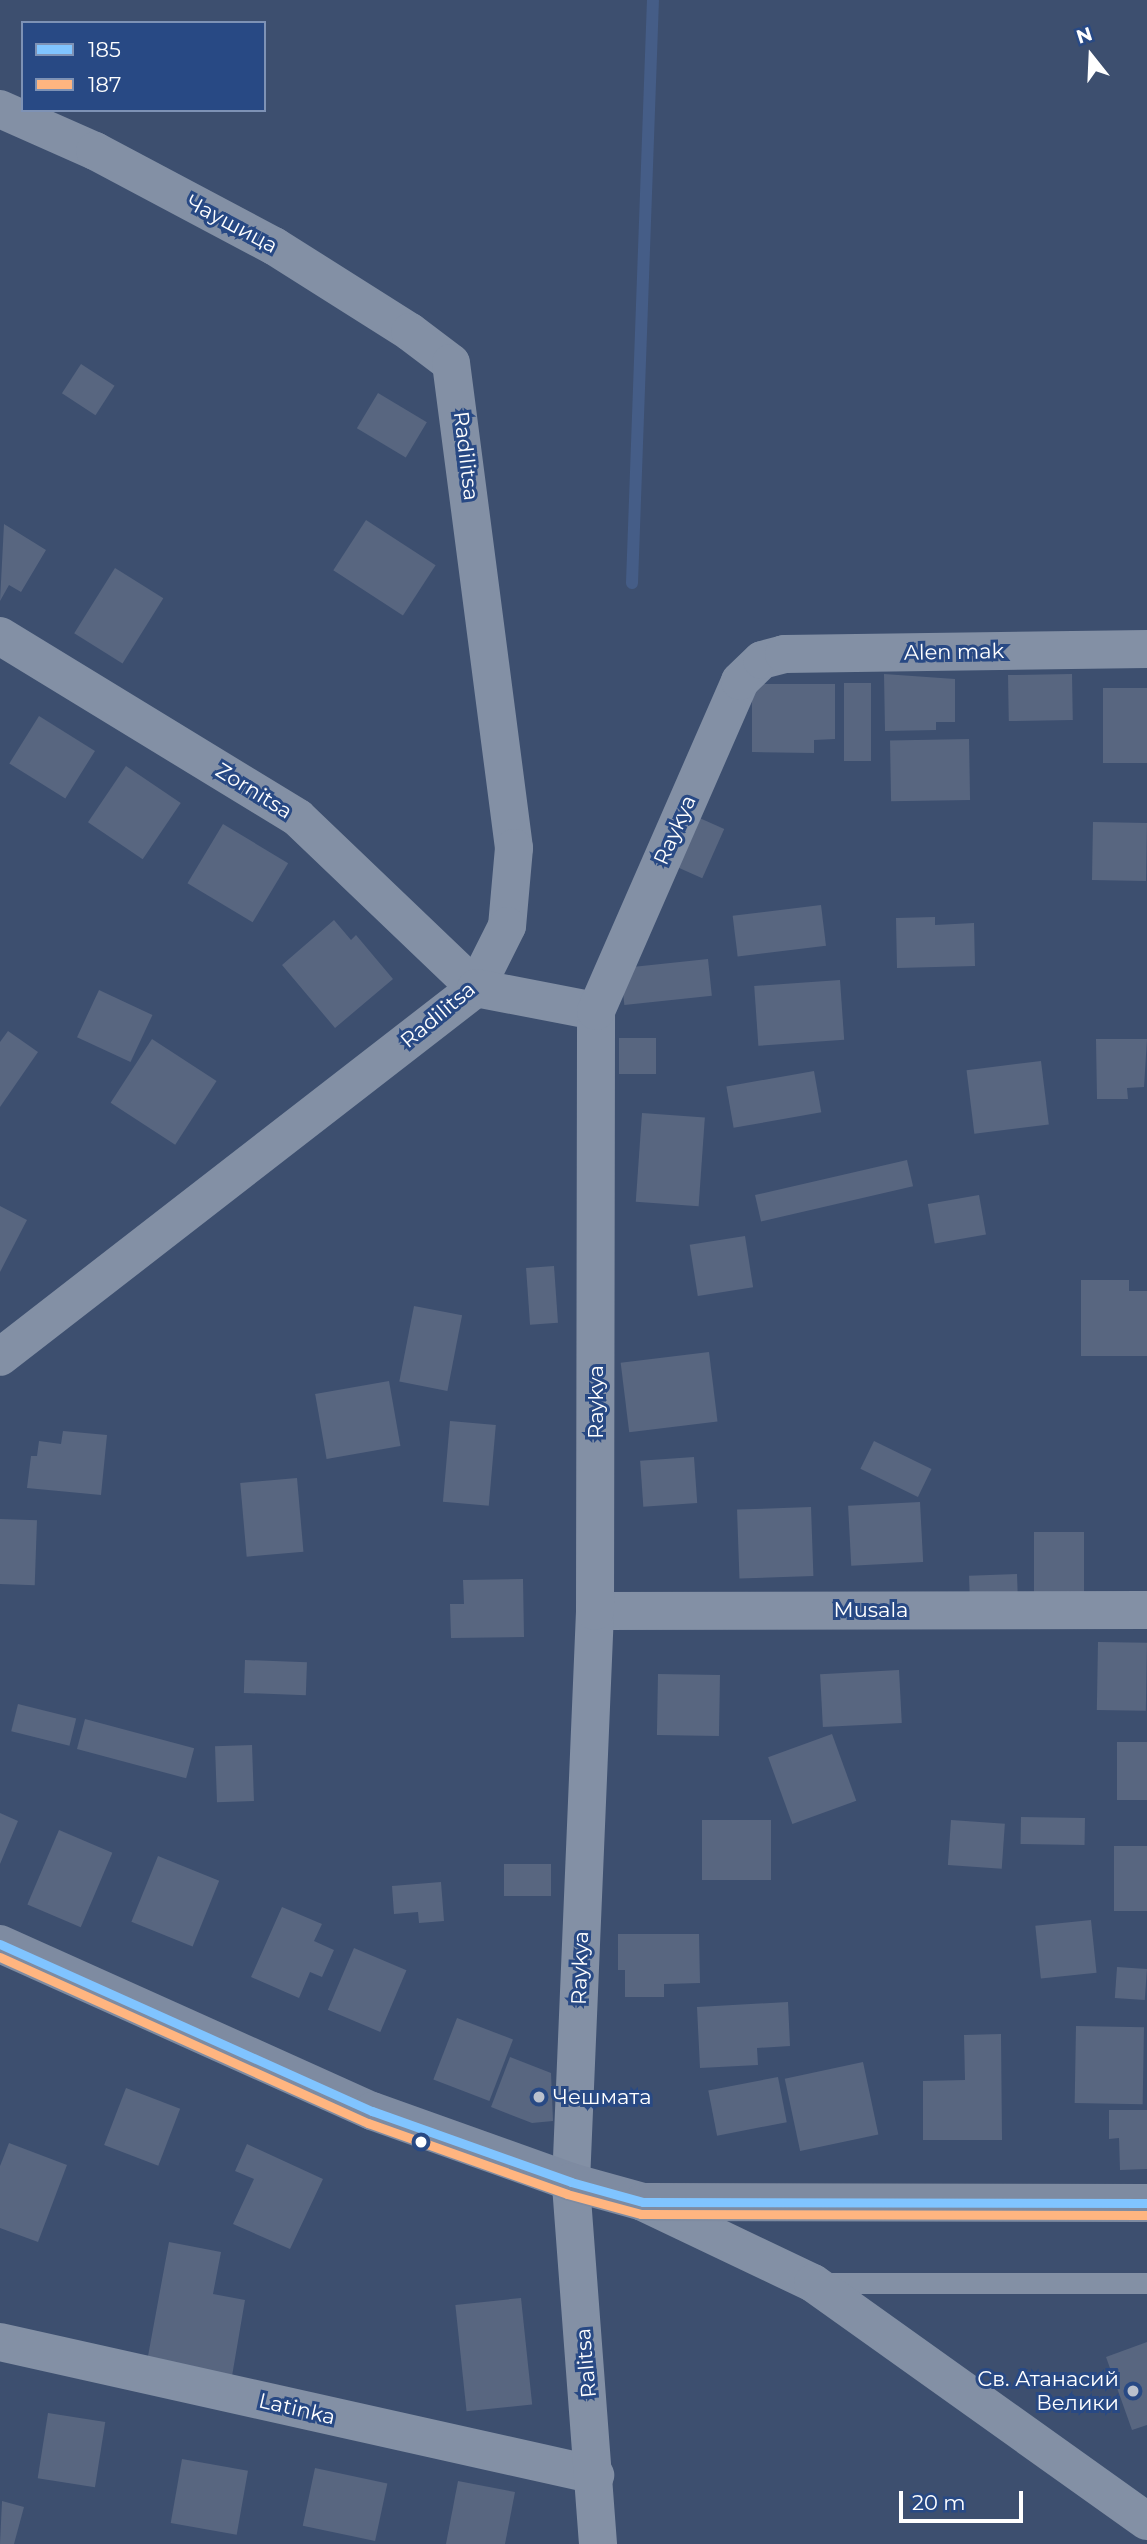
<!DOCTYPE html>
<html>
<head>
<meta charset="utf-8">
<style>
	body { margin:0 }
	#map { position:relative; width:1147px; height:2544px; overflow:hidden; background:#3d4f6f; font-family:Montserrat,sans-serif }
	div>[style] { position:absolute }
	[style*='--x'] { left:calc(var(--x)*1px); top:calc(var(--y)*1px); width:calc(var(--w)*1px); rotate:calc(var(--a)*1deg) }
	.stream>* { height:12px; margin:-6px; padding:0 6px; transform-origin:6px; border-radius:6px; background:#455d87 }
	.building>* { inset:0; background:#586680; transform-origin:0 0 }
	.lane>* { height:21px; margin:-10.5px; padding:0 10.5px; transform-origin:10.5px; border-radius:10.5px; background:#8390a5 }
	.street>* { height:38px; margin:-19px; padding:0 19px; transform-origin:19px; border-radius:19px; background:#8390a5 }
	.secondary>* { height:38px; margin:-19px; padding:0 19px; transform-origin:19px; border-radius:19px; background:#7e8ba1 }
	.bus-1>* { height:9px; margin:-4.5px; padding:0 4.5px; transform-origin:4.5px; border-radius:4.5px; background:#80c4ff }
	.bus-2>* { height:9px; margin:-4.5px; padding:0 4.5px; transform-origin:4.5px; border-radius:4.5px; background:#ffb580 }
	.dots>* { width:19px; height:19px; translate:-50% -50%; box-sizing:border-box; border:4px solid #284984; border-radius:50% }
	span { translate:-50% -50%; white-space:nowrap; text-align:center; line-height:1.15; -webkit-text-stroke:6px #284984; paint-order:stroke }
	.street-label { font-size:21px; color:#fff }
	.poi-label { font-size:21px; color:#fff }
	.left { translate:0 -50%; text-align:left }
	.right { translate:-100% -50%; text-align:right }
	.legend { position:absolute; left:21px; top:21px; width:245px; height:91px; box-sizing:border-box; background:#284984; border:2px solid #7e92b5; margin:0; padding:9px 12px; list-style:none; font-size:21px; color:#fff }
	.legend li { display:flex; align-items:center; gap:14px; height:35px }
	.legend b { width:35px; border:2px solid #7e92b5 }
	.north { position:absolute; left:1056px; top:21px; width:70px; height:70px; -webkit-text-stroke:5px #284984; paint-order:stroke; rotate:342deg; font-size:19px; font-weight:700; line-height:28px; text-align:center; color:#fff }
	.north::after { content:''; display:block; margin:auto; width:24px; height:32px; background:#fff; clip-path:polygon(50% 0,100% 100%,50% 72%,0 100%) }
	.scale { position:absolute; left:899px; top:2491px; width:124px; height:32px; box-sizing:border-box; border:4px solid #fff; border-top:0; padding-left:9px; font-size:21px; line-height:24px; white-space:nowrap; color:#fff; -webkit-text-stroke:5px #284984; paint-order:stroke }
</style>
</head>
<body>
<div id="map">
	<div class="stream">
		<div style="--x:632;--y:583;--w:583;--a:-87.94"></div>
	</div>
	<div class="building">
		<div style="left:81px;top:364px;width:40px;height:35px;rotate:33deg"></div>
		<div style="left:378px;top:393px;width:57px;height:41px;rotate:31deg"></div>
		<div style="left:366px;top:520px;width:83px;height:60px;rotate:33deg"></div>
		<div style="clip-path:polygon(4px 524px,46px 550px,21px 592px,9px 585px,0 601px)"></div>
		<div style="left:115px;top:568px;width:57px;height:77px;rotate:32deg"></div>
		<div style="clip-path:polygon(884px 674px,955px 679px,955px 722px,936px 722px,936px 730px,885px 731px)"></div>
		<div style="left:1072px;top:674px;width:46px;height:64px;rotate:89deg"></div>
		<div style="left:844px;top:683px;width:27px;height:78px"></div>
		<div style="clip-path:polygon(752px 684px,835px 684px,835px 739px,814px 740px,814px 753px,752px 752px)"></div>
		<div style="left:1103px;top:688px;width:44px;height:75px"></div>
		<div style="left:39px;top:716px;width:66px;height:56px;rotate:32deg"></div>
		<div style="left:969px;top:739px;width:61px;height:79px;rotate:89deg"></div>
		<div style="left:126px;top:766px;width:66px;height:68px;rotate:34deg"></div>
		<div style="left:695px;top:816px;width:32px;height:54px;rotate:24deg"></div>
		<div style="left:1093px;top:822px;width:54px;height:58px;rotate:1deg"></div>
		<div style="left:223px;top:824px;width:76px;height:69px;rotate:31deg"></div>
		<div style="left:821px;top:905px;width:41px;height:89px;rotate:83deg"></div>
		<div style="clip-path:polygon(935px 917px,935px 925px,974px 923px,975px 966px,897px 968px,896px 918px)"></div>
		<div style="clip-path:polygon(334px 920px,351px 940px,356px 935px,393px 979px,335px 1028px,282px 965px)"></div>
		<div style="left:708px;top:959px;width:37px;height:88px;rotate:84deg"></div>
		<div style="left:840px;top:980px;width:60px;height:86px;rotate:86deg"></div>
		<div style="left:99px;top:990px;width:59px;height:52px;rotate:25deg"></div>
		<div style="clip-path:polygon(8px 1031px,38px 1052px,0 1107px,0 1042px)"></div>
		<div style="left:656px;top:1038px;width:36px;height:37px;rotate:90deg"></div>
		<div style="left:152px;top:1039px;width:77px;height:76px;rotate:33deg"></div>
		<div style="clip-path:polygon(1096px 1039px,1147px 1039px,1144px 1087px,1127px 1088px,1128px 1099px,1097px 1099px)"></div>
		<div style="left:1041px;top:1061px;width:64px;height:75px;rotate:83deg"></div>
		<div style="left:814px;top:1071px;width:42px;height:89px;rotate:80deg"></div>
		<div style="left:642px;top:1113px;width:63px;height:89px;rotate:4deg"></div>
		<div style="left:907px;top:1160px;width:27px;height:156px;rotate:77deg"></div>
		<div style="left:979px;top:1195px;width:40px;height:52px;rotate:80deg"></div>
		<div style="clip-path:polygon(0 1206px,27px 1220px,0 1272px)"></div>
		<div style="left:745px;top:1236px;width:52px;height:56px;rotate:81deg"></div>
		<div style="left:554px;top:1266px;width:57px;height:28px;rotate:86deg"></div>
		<div style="clip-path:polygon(1081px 1280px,1129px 1280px,1129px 1291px,1147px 1291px,1147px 1356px,1081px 1356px)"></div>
		<div style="left:414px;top:1306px;width:49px;height:77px;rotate:11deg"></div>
		<div style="left:709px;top:1352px;width:70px;height:89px;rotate:83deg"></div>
		<div style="left:389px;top:1381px;width:66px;height:75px;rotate:80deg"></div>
		<div style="left:450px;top:1421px;width:46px;height:81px;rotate:5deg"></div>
		<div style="clip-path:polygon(63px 1431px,107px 1435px,101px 1495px,27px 1488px,31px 1456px,37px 1456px,39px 1441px,61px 1444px)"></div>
		<div style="left:874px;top:1441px;width:64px;height:31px;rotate:26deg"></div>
		<div style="left:694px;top:1457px;width:46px;height:54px;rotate:86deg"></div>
		<div style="left:297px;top:1478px;width:74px;height:57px;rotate:85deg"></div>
		<div style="left:920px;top:1502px;width:60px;height:72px;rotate:87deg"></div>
		<div style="left:811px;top:1507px;width:69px;height:74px;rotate:88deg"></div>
		<div style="left:0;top:1519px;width:37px;height:65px;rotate:2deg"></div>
		<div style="left:1034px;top:1532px;width:50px;height:68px"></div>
		<div style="left:1017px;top:1574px;width:27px;height:48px;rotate:88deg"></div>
		<div style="clip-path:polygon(523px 1579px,524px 1637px,451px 1638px,450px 1604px,464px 1604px,463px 1580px)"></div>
		<div style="left:1098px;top:1642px;width:49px;height:68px;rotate:1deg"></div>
		<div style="left:245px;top:1660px;width:62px;height:33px;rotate:2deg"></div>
		<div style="left:899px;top:1670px;width:53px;height:79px;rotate:87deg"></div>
		<div style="left:658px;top:1674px;width:62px;height:61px;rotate:1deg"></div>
		<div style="left:18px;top:1704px;width:60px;height:28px;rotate:14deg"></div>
		<div style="left:85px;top:1719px;width:113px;height:31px;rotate:15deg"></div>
		<div style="left:832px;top:1734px;width:71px;height:68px;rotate:70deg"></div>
		<div style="left:1117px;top:1742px;width:30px;height:58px"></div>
		<div style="left:252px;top:1745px;width:56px;height:37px;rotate:88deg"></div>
		<div style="clip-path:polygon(0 1813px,18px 1821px,0 1864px)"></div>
		<div style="left:1021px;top:1817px;width:64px;height:27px;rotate:1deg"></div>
		<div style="left:702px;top:1820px;width:69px;height:60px"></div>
		<div style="left:951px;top:1820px;width:54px;height:45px;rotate:4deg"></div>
		<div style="left:59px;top:1830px;width:58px;height:81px;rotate:23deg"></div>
		<div style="left:1114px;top:1846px;width:33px;height:65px"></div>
		<div style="left:158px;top:1856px;width:66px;height:71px;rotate:22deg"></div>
		<div style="left:504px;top:1864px;width:47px;height:32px"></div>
		<div style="clip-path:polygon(441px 1882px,444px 1921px,419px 1923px,418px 1912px,394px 1914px,392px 1886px)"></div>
		<div style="clip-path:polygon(282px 1907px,322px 1924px,314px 1941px,334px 1950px,322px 1977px,310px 1972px,299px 1998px,251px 1977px)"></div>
		<div style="left:1091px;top:1920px;width:53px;height:56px;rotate:84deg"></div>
		<div style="clip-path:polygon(618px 1934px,699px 1934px,700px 1983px,664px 1984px,664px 1997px,625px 1997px,625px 1970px,618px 1970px)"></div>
		<div style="left:354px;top:1948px;width:57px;height:67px;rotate:23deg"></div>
		<div style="left:1117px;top:1967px;width:30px;height:31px;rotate:4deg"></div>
		<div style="clip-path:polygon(788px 2002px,790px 2046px,757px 2048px,758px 2065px,700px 2068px,697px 2007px)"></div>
		<div style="left:457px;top:2018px;width:60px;height:66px;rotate:21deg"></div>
		<div style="left:1076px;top:2026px;width:68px;height:77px;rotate:1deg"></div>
		<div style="clip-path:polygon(1001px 2034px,1002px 2140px,923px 2140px,923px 2081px,965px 2080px,964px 2035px)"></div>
		<div style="clip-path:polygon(510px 2057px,551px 2073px,553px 2121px,532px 2123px,491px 2107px)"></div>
		<div style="left:863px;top:2062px;width:74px;height:80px;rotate:78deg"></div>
		<div style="left:778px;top:2077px;width:46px;height:71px;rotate:79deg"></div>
		<div style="left:126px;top:2088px;width:58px;height:61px;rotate:21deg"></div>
		<div style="clip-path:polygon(1109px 2110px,1147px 2110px,1147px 2169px,1120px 2170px,1119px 2138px,1109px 2139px)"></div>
		<div style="clip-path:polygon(9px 2143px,67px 2165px,38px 2242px,0 2228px,0 2166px)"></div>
		<div style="clip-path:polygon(247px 2144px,323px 2179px,290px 2249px,233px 2224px,254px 2179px,235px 2171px)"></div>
		<div style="clip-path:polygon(169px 2242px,221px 2252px,213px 2294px,245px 2300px,231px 2382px,146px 2367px)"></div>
		<div style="left:521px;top:2298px;width:107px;height:66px;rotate:84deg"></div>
		<div style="clip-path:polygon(1147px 2342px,1147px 2425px,1132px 2430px,1106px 2357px)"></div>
		<div style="left:48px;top:2413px;width:58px;height:66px;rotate:9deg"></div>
		<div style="left:182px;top:2459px;width:67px;height:65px;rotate:10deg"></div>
		<div style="left:315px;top:2468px;width:74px;height:59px;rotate:12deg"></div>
		<div style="clip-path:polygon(458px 2481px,515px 2492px,505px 2544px,446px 2544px)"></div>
		<div style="clip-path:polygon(2px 2501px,24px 2507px,14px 2544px,0 2544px)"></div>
	</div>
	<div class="lane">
		<div style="--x:819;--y:2283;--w:328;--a:0"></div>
	</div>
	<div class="street">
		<div style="--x:0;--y:109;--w:104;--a:23.9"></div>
		<div style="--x:95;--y:151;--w:203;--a:28"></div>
		<div style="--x:274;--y:246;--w:161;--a:32.3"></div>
		<div style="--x:410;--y:332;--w:51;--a:37.1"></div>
		<div style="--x:451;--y:363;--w:489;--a:82.6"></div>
		<div style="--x:514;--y:848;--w:78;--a:95.1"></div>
		<div style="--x:507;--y:926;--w:69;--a:116.6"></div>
		<div style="--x:476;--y:988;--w:602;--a:142.22"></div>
		<div style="--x:0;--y:636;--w:349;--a:31.4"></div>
		<div style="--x:298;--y:818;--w:246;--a:43.7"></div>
		<div style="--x:476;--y:988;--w:122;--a:10.9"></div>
		<div style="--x:595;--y:1611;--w:552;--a:-0.1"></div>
		<div style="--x:643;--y:2202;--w:188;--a:25.5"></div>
		<div style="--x:813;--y:2283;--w:410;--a:35.5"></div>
		<div style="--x:0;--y:2342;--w:610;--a:12.6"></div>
		<div style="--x:598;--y:2544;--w:363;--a:-94.3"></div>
		<div style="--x:571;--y:2182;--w:572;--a:-87.59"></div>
		<div style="--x:595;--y:1611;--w:600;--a:-89.9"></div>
		<div style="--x:596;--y:1011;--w:360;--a:-66.4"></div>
		<div style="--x:740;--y:681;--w:30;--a:-44"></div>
		<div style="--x:762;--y:660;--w:23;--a:-15"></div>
		<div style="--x:784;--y:654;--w:363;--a:-0.8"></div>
	</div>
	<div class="secondary">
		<div style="--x:0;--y:1944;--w:408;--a:24.2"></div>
		<div style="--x:372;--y:2111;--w:211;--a:19.6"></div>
		<div style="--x:571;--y:2182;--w:75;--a:15.5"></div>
		<div style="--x:643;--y:2202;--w:504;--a:0.11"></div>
	</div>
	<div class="bus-1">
		<div style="--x:0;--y:1944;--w:408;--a:24.2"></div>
		<div style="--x:372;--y:2111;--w:211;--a:19.6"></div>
		<div style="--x:571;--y:2182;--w:75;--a:15.5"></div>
		<div style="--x:643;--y:2202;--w:504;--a:0.11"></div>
	</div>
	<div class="bus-2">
		<div style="--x:0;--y:1957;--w:404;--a:24.3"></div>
		<div style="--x:368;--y:2123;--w:211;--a:19.6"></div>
		<div style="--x:567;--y:2194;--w:77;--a:15.1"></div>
		<div style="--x:641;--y:2214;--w:506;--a:0.11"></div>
	</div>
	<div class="dots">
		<div style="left:539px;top:2097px;background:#bbc1cd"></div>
		<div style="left:421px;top:2142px;background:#fff"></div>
		<div style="left:1133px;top:2391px;background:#bbc1cd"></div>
	</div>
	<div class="street-label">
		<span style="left:232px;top:224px;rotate:28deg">Чаушица</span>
		<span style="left:466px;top:456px;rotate:83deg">Radilitsa</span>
		<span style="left:954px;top:652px;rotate:-1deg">Alen mak</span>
		<span style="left:254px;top:791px;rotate:32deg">Zornitsa</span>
		<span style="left:675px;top:830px;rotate:-66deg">Raykya</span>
		<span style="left:438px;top:1015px;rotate:-40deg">Radilitsa</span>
		<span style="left:596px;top:1402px;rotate:-90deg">Raykya</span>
		<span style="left:871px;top:1610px">Musala</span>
		<span style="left:580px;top:1968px;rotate:-88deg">Raykya</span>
		<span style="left:586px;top:2363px;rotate:-95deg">Ralitsa</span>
		<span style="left:297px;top:2409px;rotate:13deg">Latinka</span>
	</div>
	<div class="poi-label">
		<span class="left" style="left:553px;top:2097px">Чешмата</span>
		<span class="right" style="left:1119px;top:2391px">Св. Атанасий<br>Велики</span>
	</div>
	<ul class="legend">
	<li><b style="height:9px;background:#80c4ff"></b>185</li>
	<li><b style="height:9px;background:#ffb580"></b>187</li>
	</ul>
	<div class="north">N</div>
	<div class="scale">20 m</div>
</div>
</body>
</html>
